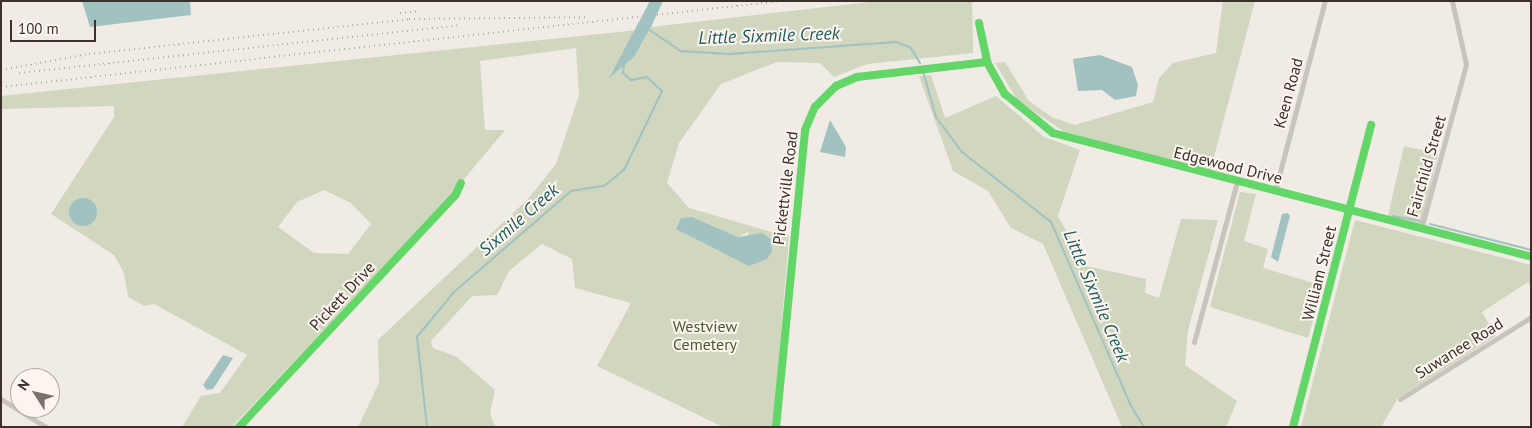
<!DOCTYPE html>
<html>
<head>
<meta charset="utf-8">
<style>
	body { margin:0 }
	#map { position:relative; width:1532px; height:428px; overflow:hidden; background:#f0ebe5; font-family:"PT Sans",sans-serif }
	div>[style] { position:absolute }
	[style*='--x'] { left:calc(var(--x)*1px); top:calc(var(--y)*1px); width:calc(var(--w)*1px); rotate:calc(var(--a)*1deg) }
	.green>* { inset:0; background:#d1d6bf; transform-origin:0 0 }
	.water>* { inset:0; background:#a1c2c1 }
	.round { border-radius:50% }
	.stream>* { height:2px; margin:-1px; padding:0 1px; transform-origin:1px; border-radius:1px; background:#a1c2c1 }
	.street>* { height:5px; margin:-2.5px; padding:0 2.5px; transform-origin:2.5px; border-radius:2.5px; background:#c9c3be }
	.fast>* { height:8px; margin:-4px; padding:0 4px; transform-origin:4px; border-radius:4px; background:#63d668 }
	.rail>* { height:2px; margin-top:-1px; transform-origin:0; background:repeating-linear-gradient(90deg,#b1aca8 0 1px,transparent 0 5px) }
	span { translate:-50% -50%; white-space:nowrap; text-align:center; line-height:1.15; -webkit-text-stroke:4px #fbf5ee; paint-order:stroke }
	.street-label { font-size:16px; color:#3b302b }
	.park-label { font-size:16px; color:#4a5a2e }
	.water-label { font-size:18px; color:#1f5a5e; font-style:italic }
	.frame { position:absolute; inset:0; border:2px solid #3b302b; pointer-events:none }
	.north { position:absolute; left:10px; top:368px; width:50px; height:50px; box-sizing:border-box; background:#fbf5ee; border:1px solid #aea6a0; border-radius:50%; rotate:305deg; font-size:14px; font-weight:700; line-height:20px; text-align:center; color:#3b302b }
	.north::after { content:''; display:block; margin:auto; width:18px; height:22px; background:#7a716c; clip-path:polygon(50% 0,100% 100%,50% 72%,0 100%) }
	.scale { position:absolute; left:10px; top:20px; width:86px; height:22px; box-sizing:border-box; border:2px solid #3b302b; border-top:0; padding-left:6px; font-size:15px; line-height:18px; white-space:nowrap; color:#3b302b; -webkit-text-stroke:4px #fbf5ee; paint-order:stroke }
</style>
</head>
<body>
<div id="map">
	<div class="green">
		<div style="clip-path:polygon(evenodd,879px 1px,972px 1px,973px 53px,867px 64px,834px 77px,820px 63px,777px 62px,721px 84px,679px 143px,667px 183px,689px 208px,789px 237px,773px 427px,723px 427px,597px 366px,631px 303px,575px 288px,572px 259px,542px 244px,509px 271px,497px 295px,472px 296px,431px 341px,433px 348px,457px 357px,495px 390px,490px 413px,495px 427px,358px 427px,379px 383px,378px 340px,528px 199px,556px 164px,579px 95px,576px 48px,480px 61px,485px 130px,505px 130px,451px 195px,232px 427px,182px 427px,201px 396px,220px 393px,247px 355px,154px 304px,145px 306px,128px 297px,124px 273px,114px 255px,51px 214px,114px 117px,114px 106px,1px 109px,1px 96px,638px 30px,610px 76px,634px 57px,651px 27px,879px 1px,324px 190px,351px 203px,371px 224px,348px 254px,314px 253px,278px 227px,297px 202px,324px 190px,879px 1px,692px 217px,738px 237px,748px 232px,749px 266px,692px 217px)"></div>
		<div style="clip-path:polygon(1223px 1px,1255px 1px,1210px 172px,1065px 132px,1018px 101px,995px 63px,1005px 62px,1029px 101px,1052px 117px,1075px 125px,1153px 102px,1159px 78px,1173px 63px,1216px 53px)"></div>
		<div style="clip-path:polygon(931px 75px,945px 118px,996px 96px,1044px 137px,1080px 150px,1058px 216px,1086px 266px,1146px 279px,1145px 293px,1159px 298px,1181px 219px,1218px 220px,1188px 330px,1185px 365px,1237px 401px,1226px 427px,1122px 427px,1043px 244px,1011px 228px,988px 191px,953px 171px,919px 76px)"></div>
		<div style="left:1404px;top:146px;width:35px;height:73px;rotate:13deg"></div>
		<div style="clip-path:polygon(1240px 192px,1256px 194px,1244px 241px,1268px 249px,1263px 268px,1323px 286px,1308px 338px,1210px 307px)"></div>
		<div style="clip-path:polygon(1355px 220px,1531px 265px,1531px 286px,1528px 282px,1482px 312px,1496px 336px,1398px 398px,1381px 427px,1301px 427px)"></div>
	</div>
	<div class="water">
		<div style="clip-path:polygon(82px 1px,190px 1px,191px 15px,90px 27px)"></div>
		<div style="clip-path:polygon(650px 1px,663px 1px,651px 27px,634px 57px,609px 78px)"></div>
		<div style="clip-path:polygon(1100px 55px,1132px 67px,1138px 85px,1136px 96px,1115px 100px,1102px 90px,1078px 91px,1073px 59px)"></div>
		<div style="clip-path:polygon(830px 120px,846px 147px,845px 157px,820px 152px)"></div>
		<div class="round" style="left:69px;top:198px;width:28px;height:28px"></div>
		<div style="clip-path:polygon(1288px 213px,1290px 216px,1278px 262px,1271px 257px,1282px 214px)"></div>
		<div style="clip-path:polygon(692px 217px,738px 237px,762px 233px,771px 239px,772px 251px,767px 259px,749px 266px,676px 229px,681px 218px)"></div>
		<div style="clip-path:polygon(223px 355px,233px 358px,213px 389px,207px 390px,203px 385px)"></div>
	</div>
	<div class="stream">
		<div style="--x:648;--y:29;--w:40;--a:34"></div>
		<div style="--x:681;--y:51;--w:48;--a:3.6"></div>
		<div style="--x:729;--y:54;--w:167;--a:-4.1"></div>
		<div style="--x:896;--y:42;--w:15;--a:20"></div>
		<div style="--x:910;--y:47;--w:19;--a:58"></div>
		<div style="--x:923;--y:71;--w:48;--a:74.2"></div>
		<div style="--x:936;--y:117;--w:44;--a:53.4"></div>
		<div style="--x:962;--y:152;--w:113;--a:38.2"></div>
		<div style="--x:1051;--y:222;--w:198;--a:66.5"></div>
		<div style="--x:1130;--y:404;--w:27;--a:59"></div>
		<div style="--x:1393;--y:216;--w:28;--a:10"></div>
		<div style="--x:1430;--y:224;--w:104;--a:14.4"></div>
		<div style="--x:427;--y:427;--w:91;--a:-96.3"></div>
		<div style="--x:417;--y:337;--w:58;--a:-50.6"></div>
		<div style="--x:454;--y:292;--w:155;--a:-40.8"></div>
		<div style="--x:571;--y:191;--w:33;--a:-9"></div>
		<div style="--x:604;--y:186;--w:26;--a:-39"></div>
		<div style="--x:624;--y:170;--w:88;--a:-64.3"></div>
		<div style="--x:662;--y:91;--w:21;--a:-137"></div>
		<div style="--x:647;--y:77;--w:16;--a:169"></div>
		<div style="--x:631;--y:80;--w:11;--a:-139"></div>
		<div style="--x:623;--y:73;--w:8;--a:-83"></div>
	</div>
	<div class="street">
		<div style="--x:1275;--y:191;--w:196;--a:-75.3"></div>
		<div style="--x:1421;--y:229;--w:171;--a:-74.7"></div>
		<div style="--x:1466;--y:64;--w:65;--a:-102.5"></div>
		<div style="--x:1194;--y:342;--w:166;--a:-75"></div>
		<div style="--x:1;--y:399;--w:53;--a:31.9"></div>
		<div style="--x:1400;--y:399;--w:155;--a:-32"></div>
	</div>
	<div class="fast">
		<div style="--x:979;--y:23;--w:40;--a:78"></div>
		<div style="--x:987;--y:62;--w:37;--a:61"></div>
		<div style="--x:1005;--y:94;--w:62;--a:39.1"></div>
		<div style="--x:1053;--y:133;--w:494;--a:14.5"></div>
		<div style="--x:239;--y:427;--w:318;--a:-47"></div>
		<div style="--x:456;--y:194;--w:12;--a:-66"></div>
		<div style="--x:776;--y:427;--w:298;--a:-84.4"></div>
		<div style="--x:805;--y:130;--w:25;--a:-67"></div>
		<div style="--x:815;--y:107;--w:30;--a:-45"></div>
		<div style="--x:836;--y:86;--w:23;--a:-23"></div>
		<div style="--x:857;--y:77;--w:131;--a:-6.6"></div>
		<div style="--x:1293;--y:427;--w:312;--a:-75.5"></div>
	</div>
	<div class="rail">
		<div style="--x:400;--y:13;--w:20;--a:-6"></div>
		<div style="--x:1;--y:70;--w:89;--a:-10.3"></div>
		<div style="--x:89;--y:54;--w:322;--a:-6.2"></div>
		<div style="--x:409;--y:19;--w:177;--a:-0.6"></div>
		<div style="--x:19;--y:73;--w:443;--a:-6.2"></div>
		<div style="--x:1;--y:87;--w:785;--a:-6.29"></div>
	</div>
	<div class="street-label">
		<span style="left:1288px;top:93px;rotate:-75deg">Keen Road</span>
		<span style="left:1228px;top:165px;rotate:14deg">Edgewood Drive</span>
		<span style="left:1426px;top:166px;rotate:-74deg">Fairchild Street</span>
		<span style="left:785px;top:188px;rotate:-83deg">Pickettville Road</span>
		<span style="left:1319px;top:273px;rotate:-76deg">William Street</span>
		<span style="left:342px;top:296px;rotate:-47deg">Pickett Drive</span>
		<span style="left:1459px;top:348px;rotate:-32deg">Suwanee Road</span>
	</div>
	<div class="park-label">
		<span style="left:705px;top:335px">Westview<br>Cemetery</span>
	</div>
	<div class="water-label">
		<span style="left:769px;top:36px;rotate:-2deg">Little Sixmile Creek</span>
		<span style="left:519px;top:220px;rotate:-41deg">Sixmile Creek</span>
		<span style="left:1096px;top:296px;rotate:67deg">Little Sixmile Creek</span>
	</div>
	<div class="frame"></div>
	<div class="north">N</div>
	<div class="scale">100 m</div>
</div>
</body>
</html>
